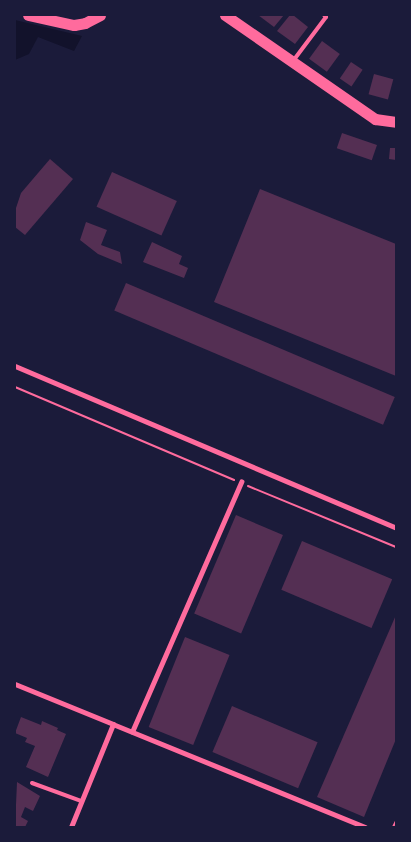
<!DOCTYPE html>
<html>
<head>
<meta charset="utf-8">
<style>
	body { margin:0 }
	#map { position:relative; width:411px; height:842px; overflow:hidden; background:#1b1b3a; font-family:"Asap Condensed",sans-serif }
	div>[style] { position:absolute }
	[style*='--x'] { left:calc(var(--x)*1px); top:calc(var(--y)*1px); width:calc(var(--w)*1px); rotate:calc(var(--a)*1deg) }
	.water>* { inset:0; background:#12122b }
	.building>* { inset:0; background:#542f53; transform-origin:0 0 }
	.path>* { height:2px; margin:-1px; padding:0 1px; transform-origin:1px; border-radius:1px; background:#ff6b9d }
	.service>* { height:4px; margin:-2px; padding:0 2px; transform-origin:2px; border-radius:2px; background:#ff6b9d }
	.pedestrian>* { height:4.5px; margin:-2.25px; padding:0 2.25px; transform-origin:2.25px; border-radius:2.25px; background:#ff6b9d }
	.minor>* { height:5px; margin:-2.5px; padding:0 2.5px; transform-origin:2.5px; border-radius:2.5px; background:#ff6b9d }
	.primary>* { height:11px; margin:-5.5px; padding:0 5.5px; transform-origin:5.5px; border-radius:5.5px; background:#ff6b9d }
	span { translate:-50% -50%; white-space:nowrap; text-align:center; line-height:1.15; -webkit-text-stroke:5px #1b1b3a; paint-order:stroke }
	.frame { position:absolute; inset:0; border:16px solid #1b1b3a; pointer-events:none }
</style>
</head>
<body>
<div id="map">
	<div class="water">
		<div style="clip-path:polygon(15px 20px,82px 36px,74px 51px,38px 37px,29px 54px,15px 60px)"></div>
	</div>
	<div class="building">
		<div style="clip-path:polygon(258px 15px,284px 15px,274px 27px)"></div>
		<div style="clip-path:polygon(290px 15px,293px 15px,308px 27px,295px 44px,277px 31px)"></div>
		<div style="left:322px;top:41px;width:22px;height:22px;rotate:36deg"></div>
		<div style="left:351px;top:62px;width:14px;height:20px;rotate:34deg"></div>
		<div style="left:374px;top:74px;width:20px;height:21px;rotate:15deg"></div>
		<div style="left:342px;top:133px;width:37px;height:16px;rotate:19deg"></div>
		<div style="clip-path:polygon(390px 148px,396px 148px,396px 160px,389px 159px)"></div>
		<div style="clip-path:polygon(50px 159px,73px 179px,25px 235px,15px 227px,15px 211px,21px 193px)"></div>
		<div style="left:112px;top:172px;width:71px;height:38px;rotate:24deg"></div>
		<div style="clip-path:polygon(260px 189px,396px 244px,396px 376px,214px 302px)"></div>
		<div style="clip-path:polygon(86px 222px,107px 230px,101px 245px,120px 252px,122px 264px,98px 254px,80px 240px)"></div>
		<div style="clip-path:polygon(152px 242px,182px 256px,179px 264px,188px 268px,184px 278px,143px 262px)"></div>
		<div style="left:126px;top:283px;width:292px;height:30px;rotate:23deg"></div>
		<div style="left:236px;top:515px;width:51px;height:107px;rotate:23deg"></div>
		<div style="left:302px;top:541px;width:98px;height:53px;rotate:23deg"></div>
		<div style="clip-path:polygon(396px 615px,396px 739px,364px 817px,317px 797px)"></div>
		<div style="left:185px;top:637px;width:48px;height:97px;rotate:22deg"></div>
		<div style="left:232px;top:706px;width:93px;height:50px;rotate:23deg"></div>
		<div style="clip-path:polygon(21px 717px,41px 725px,42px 721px,58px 728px,57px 730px,66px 734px,48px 777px,26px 767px,35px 746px,25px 742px,27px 738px,15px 733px)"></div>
		<div style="clip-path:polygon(17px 782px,40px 796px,33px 811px,25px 807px,21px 817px,28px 821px,25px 827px,15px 827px)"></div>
	</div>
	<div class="path">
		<div style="--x:15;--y:387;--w:238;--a:23"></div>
		<div style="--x:248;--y:486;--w:160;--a:22.4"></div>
		<div style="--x:393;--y:827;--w:7;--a:-63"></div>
	</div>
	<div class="service">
		<div style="--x:293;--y:61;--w:55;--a:-53.1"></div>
		<div style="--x:326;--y:17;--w:3;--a:-135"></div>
		<div style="--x:32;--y:783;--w:52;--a:20.2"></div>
	</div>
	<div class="pedestrian">
		<div style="--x:113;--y:724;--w:272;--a:22.2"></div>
		<div style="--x:132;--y:732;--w:273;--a:-66.4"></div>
	</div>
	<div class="minor">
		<div style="--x:15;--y:366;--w:414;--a:23"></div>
		<div style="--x:15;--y:684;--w:106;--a:22.2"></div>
		<div style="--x:113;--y:724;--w:111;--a:112.2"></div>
	</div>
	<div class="primary">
		<div style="--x:28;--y:15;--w:47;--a:12.3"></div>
		<div style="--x:74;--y:25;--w:11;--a:-10"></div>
		<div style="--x:85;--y:23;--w:17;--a:-28"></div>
		<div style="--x:225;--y:15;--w:183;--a:34.7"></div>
		<div style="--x:375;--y:119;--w:21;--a:8"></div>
	</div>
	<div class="frame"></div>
</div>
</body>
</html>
